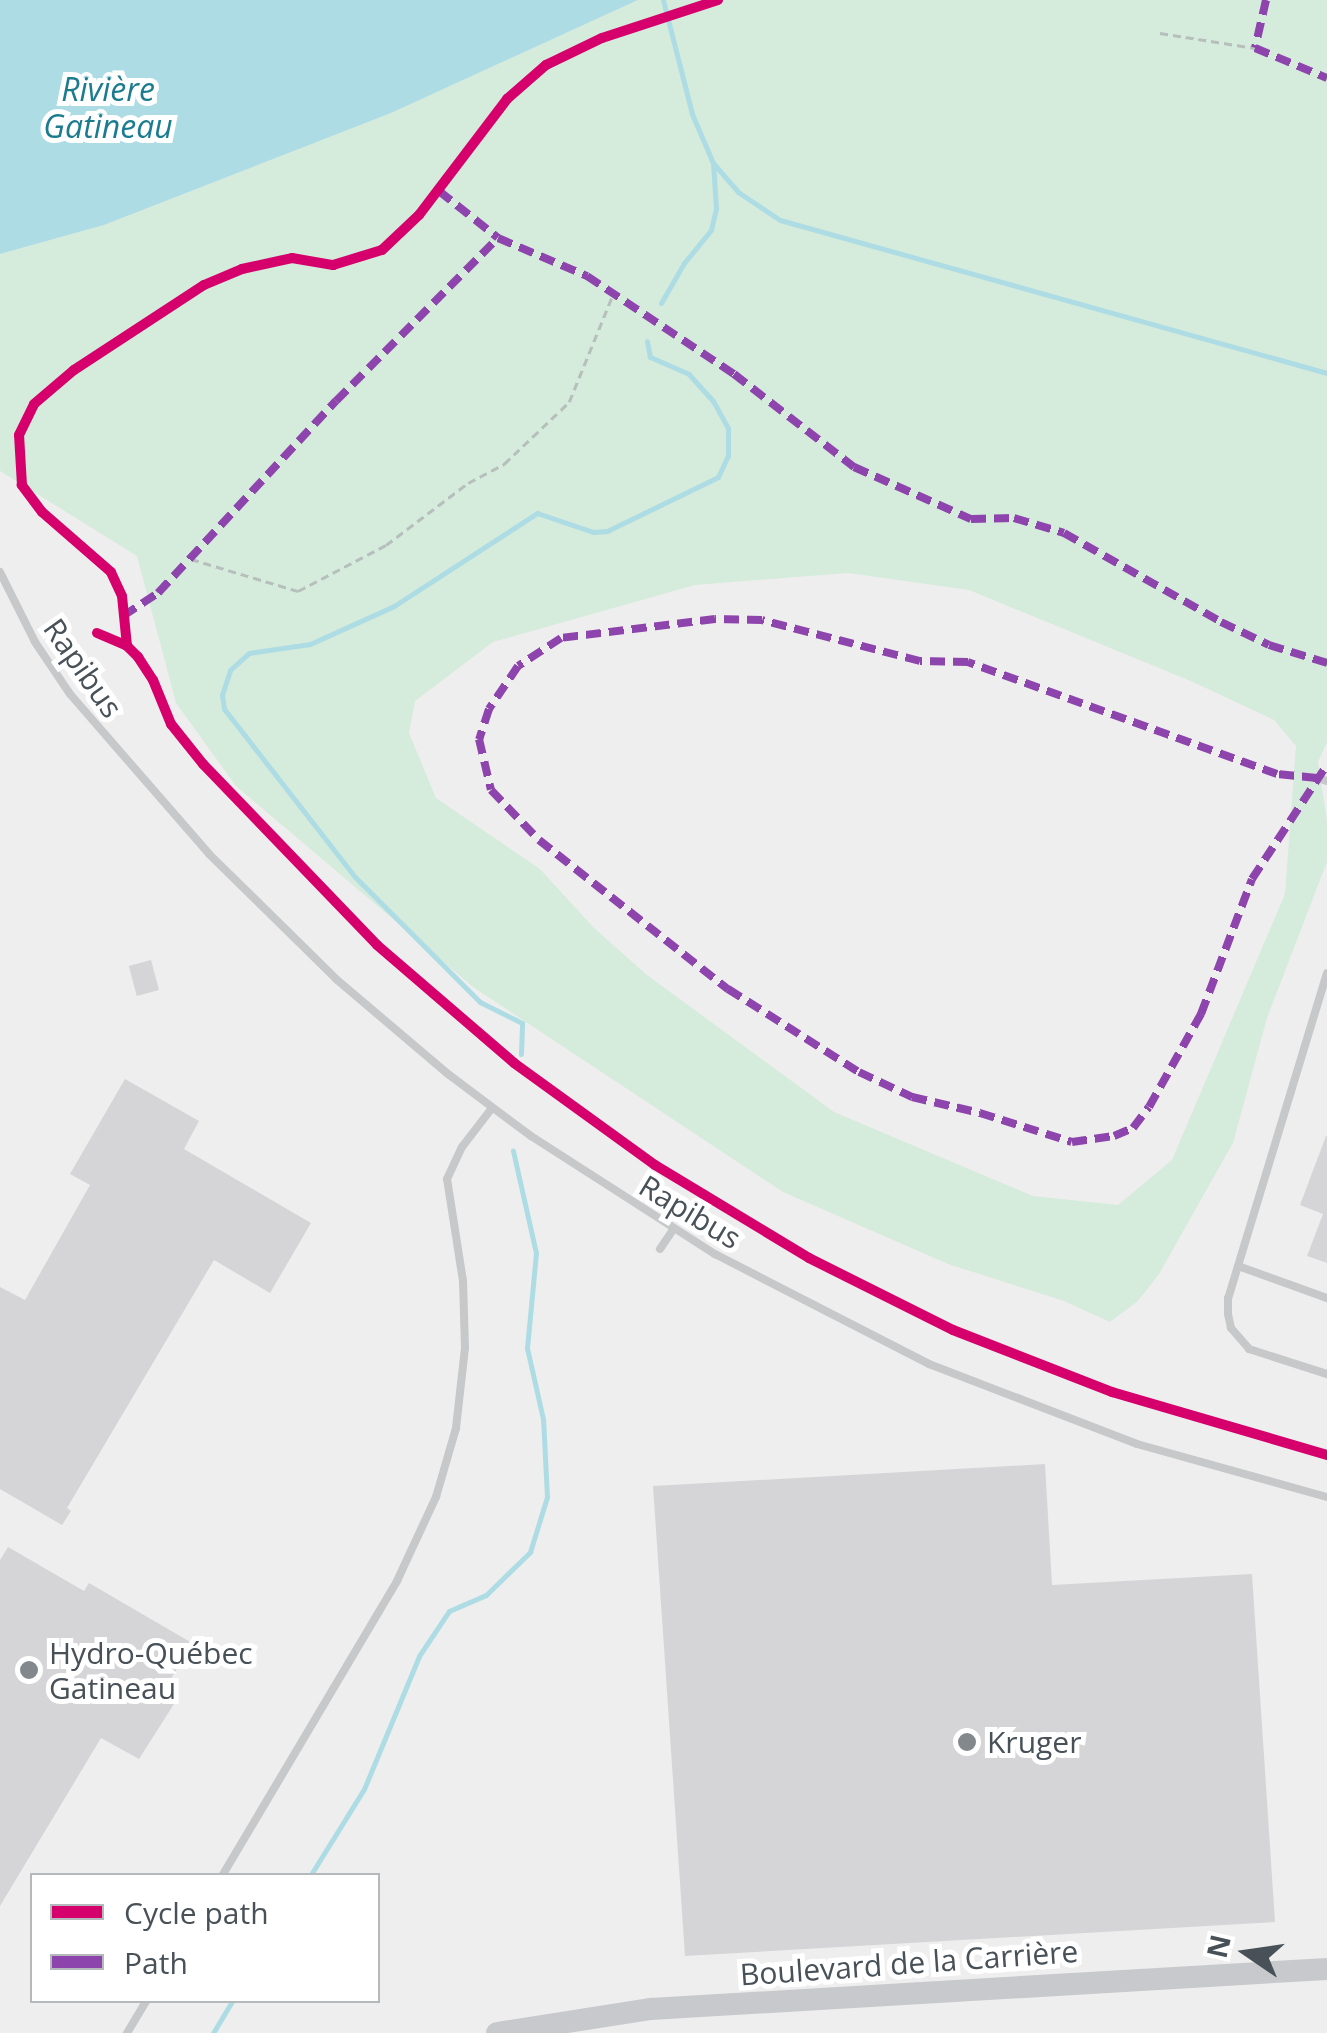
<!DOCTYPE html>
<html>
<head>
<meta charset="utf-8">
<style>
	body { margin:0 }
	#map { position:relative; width:1327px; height:2033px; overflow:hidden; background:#efeeee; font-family:"Open Sans",sans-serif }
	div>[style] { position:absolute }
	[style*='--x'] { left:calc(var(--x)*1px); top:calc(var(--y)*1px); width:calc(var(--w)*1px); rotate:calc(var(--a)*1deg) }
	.green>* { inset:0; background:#d5ebdc }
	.water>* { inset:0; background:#aedce4 }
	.stream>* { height:5px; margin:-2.5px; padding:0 2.5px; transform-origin:2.5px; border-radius:2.5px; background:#aedce4 }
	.building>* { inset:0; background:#d5d5d7; transform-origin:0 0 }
	.path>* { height:2.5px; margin-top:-1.25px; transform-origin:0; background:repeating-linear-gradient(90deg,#b6bfbc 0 8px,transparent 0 13px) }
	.lane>* { height:8px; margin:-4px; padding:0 4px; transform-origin:4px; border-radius:4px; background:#c6c8c9 }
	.secondary>* { height:22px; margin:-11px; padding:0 11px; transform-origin:11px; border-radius:11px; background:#c7c9cc }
	.quiet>* { height:8px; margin-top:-4px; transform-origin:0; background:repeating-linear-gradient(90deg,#8e44ad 0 15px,transparent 0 23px) }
	.cycleway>* { height:10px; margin:-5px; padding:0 5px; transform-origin:5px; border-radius:5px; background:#d6006c }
	.dots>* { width:28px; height:28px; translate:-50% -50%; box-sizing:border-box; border:5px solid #fff; border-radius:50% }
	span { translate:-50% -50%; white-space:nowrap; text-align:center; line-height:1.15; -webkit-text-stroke:10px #fff; paint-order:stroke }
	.street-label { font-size:30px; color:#485158 }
	.poi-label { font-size:30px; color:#485158 }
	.left { translate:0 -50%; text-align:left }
	.water-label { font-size:32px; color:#1c7c8f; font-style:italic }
	.legend { position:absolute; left:30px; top:1873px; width:350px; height:130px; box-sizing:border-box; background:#fff; border:2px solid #b6b9bc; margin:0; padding:12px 18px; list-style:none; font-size:30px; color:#485158 }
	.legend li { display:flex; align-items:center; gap:20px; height:50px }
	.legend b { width:50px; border:2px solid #b6b9bc }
	.north { position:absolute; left:1197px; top:1903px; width:100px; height:100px; -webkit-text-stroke:8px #fff; paint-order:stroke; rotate:283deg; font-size:28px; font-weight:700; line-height:40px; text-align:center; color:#485158 }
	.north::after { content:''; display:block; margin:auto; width:35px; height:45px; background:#485158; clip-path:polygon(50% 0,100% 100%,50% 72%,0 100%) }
</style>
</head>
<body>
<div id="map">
	<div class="green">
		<div style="clip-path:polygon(evenodd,638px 0,1327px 0,1327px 742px,1318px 762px,1327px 821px,1327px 862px,1267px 1018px,1233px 1143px,1159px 1274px,1138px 1301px,1110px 1322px,1064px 1301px,948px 1264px,783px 1192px,473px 987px,236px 786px,176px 703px,137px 556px,0 471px,0 254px,104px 225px,391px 113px,638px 0,848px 573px,969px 590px,1193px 682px,1274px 720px,1296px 746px,1285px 894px,1172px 1160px,1118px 1205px,1033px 1196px,834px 1112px,647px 975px,594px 928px,540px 869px,436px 798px,409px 733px,415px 701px,493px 642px,695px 585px,848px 573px)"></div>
	</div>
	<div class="water">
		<div style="clip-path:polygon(0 0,638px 0,391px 113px,104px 225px,0 254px)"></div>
	</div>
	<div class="stream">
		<div style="--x:663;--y:0;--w:118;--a:75.7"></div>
		<div style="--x:692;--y:114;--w:53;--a:66.8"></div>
		<div style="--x:713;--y:163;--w:38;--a:49"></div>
		<div style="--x:738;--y:192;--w:50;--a:33.7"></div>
		<div style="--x:780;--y:220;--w:568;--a:15.63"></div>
		<div style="--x:661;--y:303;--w:46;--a:-60.1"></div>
		<div style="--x:684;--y:263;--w:43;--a:-50.7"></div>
		<div style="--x:711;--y:230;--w:23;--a:-77"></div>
		<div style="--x:716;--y:208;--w:45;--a:-93.8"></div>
		<div style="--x:521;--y:1054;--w:31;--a:-88"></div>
		<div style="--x:522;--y:1023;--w:47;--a:-153.4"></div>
		<div style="--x:480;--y:1002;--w:177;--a:-135"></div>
		<div style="--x:355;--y:877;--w:213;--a:-127.9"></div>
		<div style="--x:224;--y:709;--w:14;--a:-98"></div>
		<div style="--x:222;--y:695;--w:26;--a:-72"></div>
		<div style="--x:230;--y:670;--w:25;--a:-42"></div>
		<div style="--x:249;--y:653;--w:62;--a:-8.4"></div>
		<div style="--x:310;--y:644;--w:92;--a:-24.3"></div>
		<div style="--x:394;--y:606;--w:171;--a:-33"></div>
		<div style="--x:537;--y:513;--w:59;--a:18.7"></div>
		<div style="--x:593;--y:532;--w:14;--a:-4"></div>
		<div style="--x:607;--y:531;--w:123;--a:-25.9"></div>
		<div style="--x:718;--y:477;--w:23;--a:-65"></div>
		<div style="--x:728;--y:456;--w:28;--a:-90"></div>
		<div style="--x:728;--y:428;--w:31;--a:-119"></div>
		<div style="--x:713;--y:401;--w:36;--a:-132"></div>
		<div style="--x:689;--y:374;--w:43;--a:-156.4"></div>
		<div style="--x:650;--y:357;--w:16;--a:-101"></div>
		<div style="--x:310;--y:1876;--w:102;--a:-58.2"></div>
		<div style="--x:364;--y:1789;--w:144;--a:-67.5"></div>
		<div style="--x:419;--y:1656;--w:54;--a:-56.3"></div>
		<div style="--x:449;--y:1611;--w:40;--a:-23.4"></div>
		<div style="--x:486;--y:1595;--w:62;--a:-44.3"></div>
		<div style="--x:530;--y:1552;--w:58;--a:-72.8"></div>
		<div style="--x:547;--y:1497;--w:78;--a:-92.9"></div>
		<div style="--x:543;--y:1419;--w:73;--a:-102.7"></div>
		<div style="--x:527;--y:1348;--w:95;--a:-84.6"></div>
		<div style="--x:536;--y:1253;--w:105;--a:-102.7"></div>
		<div style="--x:213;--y:2033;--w:39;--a:-59"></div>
	</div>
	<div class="building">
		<div style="left:151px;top:960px;width:31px;height:23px;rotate:75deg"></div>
		<div style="clip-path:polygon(125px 1079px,199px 1121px,184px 1149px,311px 1223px,270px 1293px,214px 1260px,67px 1508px,71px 1511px,62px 1525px,0 1489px,0 1287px,25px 1300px,90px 1185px,70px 1174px)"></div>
		<div style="clip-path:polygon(1326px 1136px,1327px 1136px,1327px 1263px,1307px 1256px,1323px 1214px,1300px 1205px)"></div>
		<div style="clip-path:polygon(1045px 1464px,1052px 1585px,1252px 1574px,1275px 1922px,685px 1956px,653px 1486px)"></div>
		<div style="clip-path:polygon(8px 1547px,84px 1591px,89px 1583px,192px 1643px,161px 1696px,174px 1704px,139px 1759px,101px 1738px,0 1906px,0 1560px)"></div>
	</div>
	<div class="path">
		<div style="--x:1160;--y:33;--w:96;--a:9"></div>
		<div style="--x:191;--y:559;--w:112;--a:16.7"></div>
		<div style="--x:298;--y:591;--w:99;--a:-27.6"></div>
		<div style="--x:386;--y:545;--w:103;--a:-37.1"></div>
		<div style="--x:468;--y:483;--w:41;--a:-27.8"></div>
		<div style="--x:504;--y:464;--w:90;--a:-43.6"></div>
		<div style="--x:569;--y:402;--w:117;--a:-67.8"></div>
	</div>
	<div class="lane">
		<div style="--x:0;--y:572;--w:78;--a:63.4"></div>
		<div style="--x:35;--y:642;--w:63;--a:56.1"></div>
		<div style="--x:70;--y:694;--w:212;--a:49"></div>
		<div style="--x:209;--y:854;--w:178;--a:44.5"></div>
		<div style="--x:336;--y:979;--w:147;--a:40.3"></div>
		<div style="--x:448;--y:1074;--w:104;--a:36.8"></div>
		<div style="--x:531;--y:1136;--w:219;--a:32.7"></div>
		<div style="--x:715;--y:1254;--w:241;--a:27.2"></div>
		<div style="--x:929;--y:1364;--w:223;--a:21"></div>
		<div style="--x:1137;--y:1444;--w:197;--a:15.6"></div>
		<div style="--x:1317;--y:778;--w:10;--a:17"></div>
		<div style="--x:1327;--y:973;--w:340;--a:106.9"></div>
		<div style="--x:1228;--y:1298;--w:16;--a:90"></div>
		<div style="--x:1228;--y:1314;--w:14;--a:78"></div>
		<div style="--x:1231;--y:1328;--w:28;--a:49"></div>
		<div style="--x:1249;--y:1349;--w:82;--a:17.8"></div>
		<div style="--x:660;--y:1249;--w:23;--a:-56"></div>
		<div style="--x:1238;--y:1266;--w:95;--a:19.8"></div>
		<div style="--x:222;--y:1876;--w:343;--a:-59.3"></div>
		<div style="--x:397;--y:1581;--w:93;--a:-65.1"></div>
		<div style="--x:436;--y:1497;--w:72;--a:-73.8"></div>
		<div style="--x:456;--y:1428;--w:81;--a:-83.6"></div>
		<div style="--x:465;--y:1348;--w:67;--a:-91.7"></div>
		<div style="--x:463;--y:1281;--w:103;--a:-98.9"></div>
		<div style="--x:447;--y:1179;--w:35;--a:-65"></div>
		<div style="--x:462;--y:1147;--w:49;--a:-52.4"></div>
		<div style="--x:127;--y:2033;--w:39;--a:-59"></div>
	</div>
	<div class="secondary">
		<div style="--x:497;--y:2033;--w:156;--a:-8.9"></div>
		<div style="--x:651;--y:2009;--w:677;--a:-3.39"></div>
	</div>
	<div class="quiet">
		<div style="--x:1266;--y:0;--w:49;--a:102.9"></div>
		<div style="--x:1255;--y:48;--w:78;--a:22.6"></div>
		<div style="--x:439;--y:191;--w:75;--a:38.5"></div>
		<div style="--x:498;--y:238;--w:97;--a:23.1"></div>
		<div style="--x:587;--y:276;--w:177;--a:33.7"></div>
		<div style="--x:734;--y:374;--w:152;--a:37.8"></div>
		<div style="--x:854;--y:467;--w:128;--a:24"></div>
		<div style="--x:971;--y:519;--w:43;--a:-1.3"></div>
		<div style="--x:1014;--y:518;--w:52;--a:16.7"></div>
		<div style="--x:1064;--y:533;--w:180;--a:29.5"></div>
		<div style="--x:1221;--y:622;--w:53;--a:25.6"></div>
		<div style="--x:1269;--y:645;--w:61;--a:17.2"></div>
		<div style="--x:123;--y:616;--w:42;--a:-33.3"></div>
		<div style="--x:158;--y:593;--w:262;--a:-47.2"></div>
		<div style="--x:336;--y:401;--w:230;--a:-45.2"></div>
		<div style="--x:1317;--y:778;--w:40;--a:-174.3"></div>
		<div style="--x:1277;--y:774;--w:329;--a:-160.1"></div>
		<div style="--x:968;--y:662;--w:48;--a:-178.8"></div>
		<div style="--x:920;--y:661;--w:163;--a:-165.5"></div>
		<div style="--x:762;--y:620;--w:47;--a:-178.8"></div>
		<div style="--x:715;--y:619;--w:155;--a:173"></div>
		<div style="--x:561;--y:638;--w:51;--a:146.9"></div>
		<div style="--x:518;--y:666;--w:52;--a:124"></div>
		<div style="--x:489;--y:709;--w:32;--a:108"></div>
		<div style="--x:479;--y:739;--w:52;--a:76.8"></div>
		<div style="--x:491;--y:790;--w:69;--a:46.2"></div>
		<div style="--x:539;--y:840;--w:241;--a:38.3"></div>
		<div style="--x:728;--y:989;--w:155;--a:32.4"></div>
		<div style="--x:859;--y:1072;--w:59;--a:25.3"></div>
		<div style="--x:912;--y:1097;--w:70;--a:13.2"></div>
		<div style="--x:980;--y:1113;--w:96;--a:17.5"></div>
		<div style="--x:1072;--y:1142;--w:42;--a:-8.1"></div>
		<div style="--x:1114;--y:1136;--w:21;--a:-23"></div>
		<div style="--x:1133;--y:1128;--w:26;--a:-53"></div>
		<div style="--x:1149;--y:1107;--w:107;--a:-60.8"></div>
		<div style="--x:1201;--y:1014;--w:144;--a:-69.3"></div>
		<div style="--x:1252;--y:879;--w:136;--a:-56.7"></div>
	</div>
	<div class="cycleway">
		<div style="--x:97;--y:633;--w:33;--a:23"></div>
		<div style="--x:127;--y:646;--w:16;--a:45"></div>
		<div style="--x:138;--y:657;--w:27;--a:57"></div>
		<div style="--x:153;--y:680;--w:48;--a:67.8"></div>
		<div style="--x:171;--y:724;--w:51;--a:51.3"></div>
		<div style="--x:203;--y:764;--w:251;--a:46.1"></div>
		<div style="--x:377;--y:945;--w:181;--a:40.7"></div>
		<div style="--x:514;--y:1063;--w:174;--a:35.9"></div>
		<div style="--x:655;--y:1165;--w:180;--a:31.1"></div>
		<div style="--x:809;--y:1258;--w:161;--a:26.6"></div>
		<div style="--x:953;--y:1330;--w:171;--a:21.3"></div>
		<div style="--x:1112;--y:1392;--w:224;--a:16.3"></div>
		<div style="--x:127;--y:646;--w:50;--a:-95.7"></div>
		<div style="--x:122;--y:596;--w:26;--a:-115"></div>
		<div style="--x:111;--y:572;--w:91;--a:-139"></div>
		<div style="--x:42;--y:512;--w:34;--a:-127"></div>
		<div style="--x:22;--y:485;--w:50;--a:-93.4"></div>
		<div style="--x:19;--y:435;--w:34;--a:-64"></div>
		<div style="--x:34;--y:404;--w:52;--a:-40.4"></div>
		<div style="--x:74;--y:370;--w:155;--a:-33.2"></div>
		<div style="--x:204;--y:285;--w:41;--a:-22.8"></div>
		<div style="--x:242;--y:269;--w:51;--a:-12.4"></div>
		<div style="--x:292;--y:258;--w:42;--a:9.7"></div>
		<div style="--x:333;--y:265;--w:51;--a:-17"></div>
		<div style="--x:382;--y:250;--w:51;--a:-43.4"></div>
		<div style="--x:419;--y:215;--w:146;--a:-52.8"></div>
		<div style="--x:507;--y:99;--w:52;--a:-41.1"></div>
		<div style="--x:546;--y:65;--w:62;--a:-25.7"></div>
		<div style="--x:602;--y:38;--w:122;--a:-18.1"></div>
	</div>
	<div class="dots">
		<div style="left:29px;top:1670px;background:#82888c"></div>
		<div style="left:967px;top:1742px;background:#82888c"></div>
	</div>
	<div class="street-label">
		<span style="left:83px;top:668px;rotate:55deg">Rapibus</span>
		<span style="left:690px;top:1212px;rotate:31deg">Rapibus</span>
		<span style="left:909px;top:1963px;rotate:-4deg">Boulevard de la Carrière</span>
	</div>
	<div class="poi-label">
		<span class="left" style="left:49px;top:1670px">Hydro-Québec<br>Gatineau</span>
		<span class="left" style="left:987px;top:1742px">Kruger</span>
	</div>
	<div class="water-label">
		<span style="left:108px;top:108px">Rivière<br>Gatineau</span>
	</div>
	<ul class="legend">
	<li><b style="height:12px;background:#d6006c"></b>Cycle path</li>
	<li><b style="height:12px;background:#8e44ad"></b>Path</li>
	</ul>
	<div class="north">N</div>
</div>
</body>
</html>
